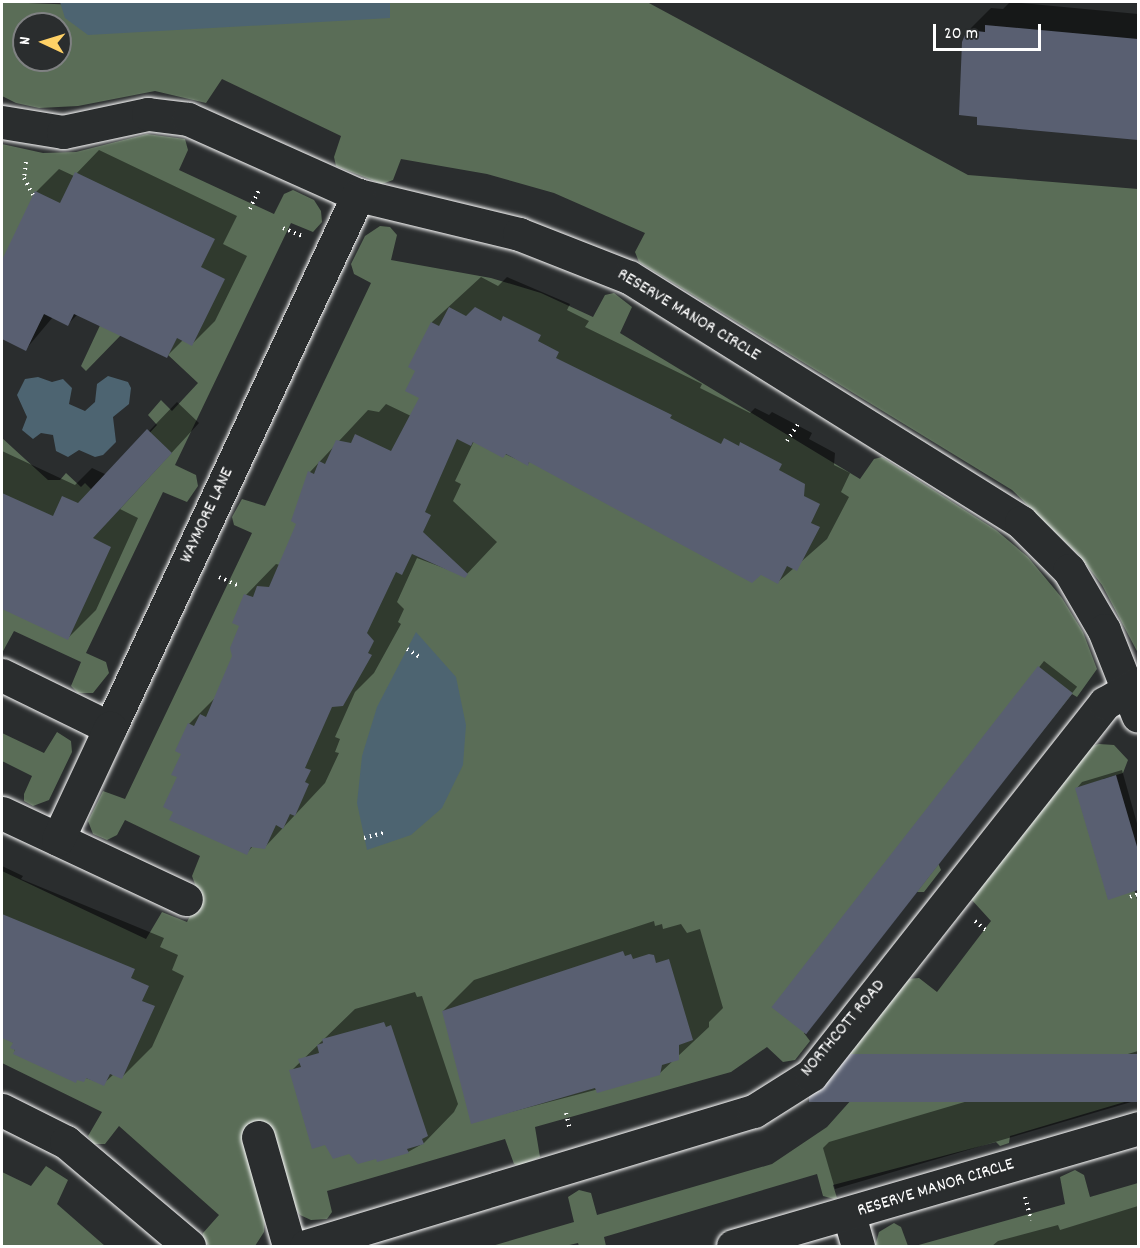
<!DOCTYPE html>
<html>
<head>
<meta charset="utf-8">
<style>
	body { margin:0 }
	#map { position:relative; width:1140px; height:1248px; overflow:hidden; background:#2a2d2e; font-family:Dekko,sans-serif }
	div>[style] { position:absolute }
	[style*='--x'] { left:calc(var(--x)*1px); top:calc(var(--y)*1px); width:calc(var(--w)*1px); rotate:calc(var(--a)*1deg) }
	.green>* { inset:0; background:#5a6d57 }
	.water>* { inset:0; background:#4d6471 }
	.shadow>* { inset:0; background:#0007; transform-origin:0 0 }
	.building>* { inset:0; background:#595f71; transform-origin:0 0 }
	.path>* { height:4px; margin-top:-2px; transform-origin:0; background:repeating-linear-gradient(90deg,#fff 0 1.5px,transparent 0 6px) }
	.roads { filter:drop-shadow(0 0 2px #fff) drop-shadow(0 0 2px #fff) }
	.minor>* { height:33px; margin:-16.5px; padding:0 16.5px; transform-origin:16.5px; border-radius:16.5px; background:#2a2d2e }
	span { translate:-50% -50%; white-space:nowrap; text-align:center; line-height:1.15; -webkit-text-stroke:4.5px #2a2d2e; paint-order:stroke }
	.street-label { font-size:18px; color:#fff }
	.frame { position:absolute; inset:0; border:3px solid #fff; pointer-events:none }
	.north { position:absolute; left:12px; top:12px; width:60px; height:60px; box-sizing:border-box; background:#2a2d2e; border:2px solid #7f8182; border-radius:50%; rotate:274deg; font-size:16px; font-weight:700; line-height:24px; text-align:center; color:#fff }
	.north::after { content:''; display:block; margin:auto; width:21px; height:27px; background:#ffd166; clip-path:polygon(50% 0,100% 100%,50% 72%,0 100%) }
	.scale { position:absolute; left:933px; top:24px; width:108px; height:27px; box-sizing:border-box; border:3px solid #fff; border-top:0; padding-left:8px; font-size:18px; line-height:21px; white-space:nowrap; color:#fff; -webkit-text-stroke:4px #2a2d2e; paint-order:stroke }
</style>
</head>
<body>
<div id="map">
	<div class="green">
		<div style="clip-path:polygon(evenodd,2px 2px,390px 17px,390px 2px,647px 2px,968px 175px,1138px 189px,1138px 653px,1102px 585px,1079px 555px,1012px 490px,639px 262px,635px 252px,645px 233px,554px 193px,487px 174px,401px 159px,393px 180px,382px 184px,336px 166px,334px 157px,341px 136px,222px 79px,206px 103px,155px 91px,78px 106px,39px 108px,16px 103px,2px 96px,2px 2px,24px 24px,60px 24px,60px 60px,24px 60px,24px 24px)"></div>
		<div style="clip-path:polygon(147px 134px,185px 139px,188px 150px,179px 170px,274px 214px,284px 194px,293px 190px,314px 200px,321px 211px,322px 222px,313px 232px,291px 223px,175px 465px,196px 475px,198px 486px,187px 502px,163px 492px,86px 653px,106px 662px,109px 673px,93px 693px,78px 693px,71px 686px,81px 662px,14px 631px,2px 653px,2px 438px,48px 480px,60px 480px,66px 473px,81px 487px,85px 483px,94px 492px,157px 425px,148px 415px,161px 400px,172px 411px,198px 383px,167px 354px,121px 335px,86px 371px,81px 366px,103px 319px,77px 306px,44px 313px,26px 350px,2px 338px,2px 144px,43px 153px,76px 152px)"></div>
		<div style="clip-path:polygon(380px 226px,390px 227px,397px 235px,391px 260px,491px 278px,541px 293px,593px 317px,605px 295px,614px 293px,632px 307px,620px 333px,860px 479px,874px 459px,882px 457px,996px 530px,1028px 557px,1062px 598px,1083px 632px,1097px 669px,1077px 697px,1072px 694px,938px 863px,941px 870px,924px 892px,914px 892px,804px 1033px,810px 1041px,795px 1060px,783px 1062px,767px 1047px,731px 1072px,535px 1127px,540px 1157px,521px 1166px,514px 1164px,505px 1139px,327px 1191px,332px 1212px,327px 1219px,311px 1220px,300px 1215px,292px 1204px,271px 1127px,243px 1135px,265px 1219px,264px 1232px,255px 1246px,209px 1246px,202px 1239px,203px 1233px,219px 1215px,119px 1126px,105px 1144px,94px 1144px,88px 1136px,102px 1112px,2px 1063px,2px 871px,146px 939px,162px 912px,187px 922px,202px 892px,196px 887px,192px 876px,200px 856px,125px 820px,117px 835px,107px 840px,93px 834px,88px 821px,103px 791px,125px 799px,252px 533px,234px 525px,232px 517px,242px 499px,265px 506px,371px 283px,354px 274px,351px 264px,365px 236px)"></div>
		<div style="clip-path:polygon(57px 732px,71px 741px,72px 752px,49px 800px,33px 806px,24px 801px,24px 794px,32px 776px,2px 761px,2px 733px,44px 753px)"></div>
		<div style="clip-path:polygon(1099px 744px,1114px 745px,1128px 760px,1123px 773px,1103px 779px,1138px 903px,1138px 1098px,1010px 1136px,1009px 1143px,1000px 1146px,996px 1142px,833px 1185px,837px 1198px,834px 1199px,823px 1196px,817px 1174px,604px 1237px,606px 1246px,579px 1246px,578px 1243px,565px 1246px,492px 1246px,574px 1222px,568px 1197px,579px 1190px,591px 1193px,597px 1215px,772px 1164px,827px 1127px,852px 1099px,828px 1086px,832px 1076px,908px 979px,919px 978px,937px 992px,991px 921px,971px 899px,1092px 746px)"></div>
		<div style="clip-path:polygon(46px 1166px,68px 1180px,57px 1204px,105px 1246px,2px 1246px,2px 1172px,31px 1186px)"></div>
		<div style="clip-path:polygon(1075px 1170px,1084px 1175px,1090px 1197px,1138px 1183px,1138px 1246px,915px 1246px,1065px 1204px,1060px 1177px)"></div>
		<div style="clip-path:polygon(894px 1223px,901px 1227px,908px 1246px,875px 1246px,879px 1232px)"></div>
	</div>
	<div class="water">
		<div style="clip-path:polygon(60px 2px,390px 2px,390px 18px,88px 35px,65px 18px)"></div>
		<div style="clip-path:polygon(108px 376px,128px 382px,131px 388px,129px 404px,113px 417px,116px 442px,103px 455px,95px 457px,79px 450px,68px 457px,56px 451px,53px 435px,41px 433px,33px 439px,22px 430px,27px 417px,17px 395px,25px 379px,38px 377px,52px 382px,63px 379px,72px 388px,69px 404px,85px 411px,95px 402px,97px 384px)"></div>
		<div style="clip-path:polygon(416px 632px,456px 677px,466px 725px,463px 765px,442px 808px,411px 835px,367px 850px,357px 803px,362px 756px,377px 707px)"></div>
	</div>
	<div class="shadow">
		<div style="clip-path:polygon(1010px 2px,1138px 14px,1138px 138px,978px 123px,968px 31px,991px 8px,1003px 9px)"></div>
		<div style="clip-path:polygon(99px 150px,237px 216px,223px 244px,247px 256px,215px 321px,192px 344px,183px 340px,166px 357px,78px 314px,68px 324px,53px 317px,26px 349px,2px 337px,2px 263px,36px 192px,59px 169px,74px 176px)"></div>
		<div style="clip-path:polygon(481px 277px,498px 286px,507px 277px,570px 304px,567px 310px,589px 321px,585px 327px,702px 384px,700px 388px,750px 413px,755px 408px,769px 415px,772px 412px,812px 433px,809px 439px,835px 453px,834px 465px,850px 473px,841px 492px,849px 497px,827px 539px,778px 582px,530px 461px,528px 464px,474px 441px,455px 481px,461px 484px,453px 501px,497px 542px,465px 576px,417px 558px,397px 602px,404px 609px,398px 622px,401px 624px,374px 673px,355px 692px,335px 737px,340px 739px,335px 752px,339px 753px,325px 783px,265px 847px,253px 846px,246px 854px,175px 811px,189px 724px,217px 696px,234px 656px,241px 625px,234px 622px,246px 595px,276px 564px,280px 565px,298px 523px,310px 472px,368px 410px,379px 412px,386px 404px,411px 416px,421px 398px,417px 370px,410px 366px,432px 322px)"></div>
		<div style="clip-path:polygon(177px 402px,199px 423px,120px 509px,138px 518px,96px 610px,68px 638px,2px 607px,2px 451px,75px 485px,92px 468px,107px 475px)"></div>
		<div style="left:1044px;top:661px;width:42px;height:439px;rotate:38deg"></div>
		<div style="clip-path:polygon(1122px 770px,1138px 827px,1138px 888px,1109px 898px,1077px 788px,1082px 782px)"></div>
		<div style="clip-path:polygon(2px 866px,23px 876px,21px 879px,164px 938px,160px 947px,178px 955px,172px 970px,184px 976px,152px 1047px,121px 1078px,114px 1074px,103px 1084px,15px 1053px,14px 1043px,2px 1037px)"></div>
		<div style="clip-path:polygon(654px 921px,655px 926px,662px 924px,663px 929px,681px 924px,687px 933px,700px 929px,723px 1008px,709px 1022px,709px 1027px,660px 1073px,473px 1122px,443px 1011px,474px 980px)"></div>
		<div style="clip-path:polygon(415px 992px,417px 997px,422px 996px,458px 1104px,454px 1112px,424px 1143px,408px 1152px,350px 1152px,334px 1158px,291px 1071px,355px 1009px)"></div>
		<div style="clip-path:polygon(1138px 1051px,1138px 1100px,835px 1189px,823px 1148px,829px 1142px)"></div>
		<div style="clip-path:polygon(1138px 1206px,1138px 1246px,992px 1246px,998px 1241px,1058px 1225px,1060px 1230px)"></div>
	</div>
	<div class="building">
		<div style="clip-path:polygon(985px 25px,1138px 39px,1138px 140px,977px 125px,977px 117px,959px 115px,962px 42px,967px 30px,985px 32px)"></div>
		<div style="clip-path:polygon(75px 172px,215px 239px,201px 267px,225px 279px,192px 346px,177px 338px,167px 358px,74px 314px,68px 326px,44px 314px,26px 351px,2px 339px,2px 260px,35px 191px,60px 203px)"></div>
		<div style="clip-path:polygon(449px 307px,466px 316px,475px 307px,501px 321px,503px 316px,541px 335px,538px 341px,559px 352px,556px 358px,672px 415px,670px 418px,721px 444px,724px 438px,739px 446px,740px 442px,782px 464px,779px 470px,805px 484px,804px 496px,820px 504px,811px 523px,820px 527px,797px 571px,787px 566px,778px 584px,761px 575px,752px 583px,529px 462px,528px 466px,506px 454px,503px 458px,473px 442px,471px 446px,457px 439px,425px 512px,431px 515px,423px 532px,468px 574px,465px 578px,412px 554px,402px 575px,396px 572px,367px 633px,374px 641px,368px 653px,372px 655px,343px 706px,332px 707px,305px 768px,311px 770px,305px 782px,309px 784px,295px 816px,290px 814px,283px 829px,276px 825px,265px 849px,251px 847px,247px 855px,169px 820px,173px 812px,163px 807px,177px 777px,171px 775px,181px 754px,175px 751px,188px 723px,194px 726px,200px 714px,206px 717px,232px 656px,230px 648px,239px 626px,232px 623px,244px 594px,253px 597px,257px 586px,269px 587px,296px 524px,291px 521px,308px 471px,314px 474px,319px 461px,325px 464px,336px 440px,351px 443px,355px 434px,391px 451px,419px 398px,405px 391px,415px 371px,408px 367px,431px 322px,439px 326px)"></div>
		<div style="clip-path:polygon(147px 429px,172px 453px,93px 538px,111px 547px,68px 640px,2px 609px,2px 493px,53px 516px,62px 496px,78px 503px)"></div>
		<div style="left:1038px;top:666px;width:44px;height:433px;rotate:38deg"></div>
		<div style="clip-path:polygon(1116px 775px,1138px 850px,1138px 890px,1108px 900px,1075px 788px)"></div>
		<div style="clip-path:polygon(2px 914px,135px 969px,131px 978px,149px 986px,142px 1001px,155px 1006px,122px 1079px,110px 1074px,104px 1086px,86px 1078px,84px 1082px,77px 1080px,76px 1083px,13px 1054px,15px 1050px,10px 1048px,13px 1043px,2px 1038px)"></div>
		<div style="clip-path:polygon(623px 951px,625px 956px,631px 954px,633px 959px,649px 954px,654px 955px,656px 963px,669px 959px,693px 1040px,679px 1045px,679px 1060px,662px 1065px,660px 1075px,597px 1093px,595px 1088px,471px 1124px,442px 1011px)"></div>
		<div style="clip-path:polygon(384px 1022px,386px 1027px,391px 1025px,428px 1136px,422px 1139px,424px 1144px,407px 1149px,409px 1153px,377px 1162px,376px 1159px,358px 1164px,349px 1154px,333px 1159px,325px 1145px,312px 1149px,289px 1070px,301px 1067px,298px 1059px,319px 1053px,317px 1045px,323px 1043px,322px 1039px)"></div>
		<div style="left:1138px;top:1054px;width:48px;height:329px;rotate:90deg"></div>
	</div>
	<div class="path">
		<div style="--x:26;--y:162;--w:16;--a:97"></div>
		<div style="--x:24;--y:178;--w:19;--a:62"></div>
		<div style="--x:250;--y:209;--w:23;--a:-65"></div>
		<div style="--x:283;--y:228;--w:21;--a:23"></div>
		<div style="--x:787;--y:441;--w:20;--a:-57"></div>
		<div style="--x:219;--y:577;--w:20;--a:24"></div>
		<div style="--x:407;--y:649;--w:15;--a:32"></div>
		<div style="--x:364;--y:838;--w:20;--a:-15"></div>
		<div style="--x:1130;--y:897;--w:9;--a:-21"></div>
		<div style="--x:975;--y:921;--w:17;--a:40"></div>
		<div style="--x:566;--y:1113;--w:17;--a:77"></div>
		<div style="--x:1025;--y:1197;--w:24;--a:75"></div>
	</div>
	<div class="roads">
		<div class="minor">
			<div style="--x:2;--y:122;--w:62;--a:9.3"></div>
			<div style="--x:63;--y:132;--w:87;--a:-12"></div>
			<div style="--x:148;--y:114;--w:40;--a:7.1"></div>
			<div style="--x:188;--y:119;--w:186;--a:24.1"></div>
			<div style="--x:358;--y:195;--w:166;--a:13.6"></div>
			<div style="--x:519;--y:234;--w:118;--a:21.4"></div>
			<div style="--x:629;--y:277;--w:462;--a:32"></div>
			<div style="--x:1021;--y:522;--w:68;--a:45"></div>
			<div style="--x:1069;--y:570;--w:69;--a:59.7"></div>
			<div style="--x:1104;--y:630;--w:92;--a:68.4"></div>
			<div style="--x:2;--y:675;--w:120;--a:26.1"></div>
			<div style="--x:110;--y:728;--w:588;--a:-65.05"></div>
			<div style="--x:2;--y:813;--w:203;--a:25.1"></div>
			<div style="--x:58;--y:839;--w:123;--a:-64.9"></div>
			<div style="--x:2;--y:1110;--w:72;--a:26.6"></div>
			<div style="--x:66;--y:1142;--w:161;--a:40.2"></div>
			<div style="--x:258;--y:1137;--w:113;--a:74.1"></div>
			<div style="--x:849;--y:1215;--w:32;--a:74"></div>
			<div style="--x:306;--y:1246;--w:468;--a:-16.8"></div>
			<div style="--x:754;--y:1111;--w:67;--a:-32.3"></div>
			<div style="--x:811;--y:1075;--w:474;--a:-51.7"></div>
			<div style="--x:1105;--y:703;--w:38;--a:-30"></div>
			<div style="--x:733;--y:1246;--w:422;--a:-16.2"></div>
		</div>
	</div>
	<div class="street-label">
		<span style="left:688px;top:316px;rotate:31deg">RESERVE MANOR CIRCLE</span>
		<span style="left:208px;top:516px;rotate:-65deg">WAYMORE LANE</span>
		<span style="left:844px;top:1029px;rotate:-50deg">NORTHCOTT ROAD</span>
		<span style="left:936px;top:1189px;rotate:-17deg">RESERVE MANOR CIRCLE</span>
	</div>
	<div class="frame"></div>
	<div class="north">N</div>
	<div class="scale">20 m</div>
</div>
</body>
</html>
